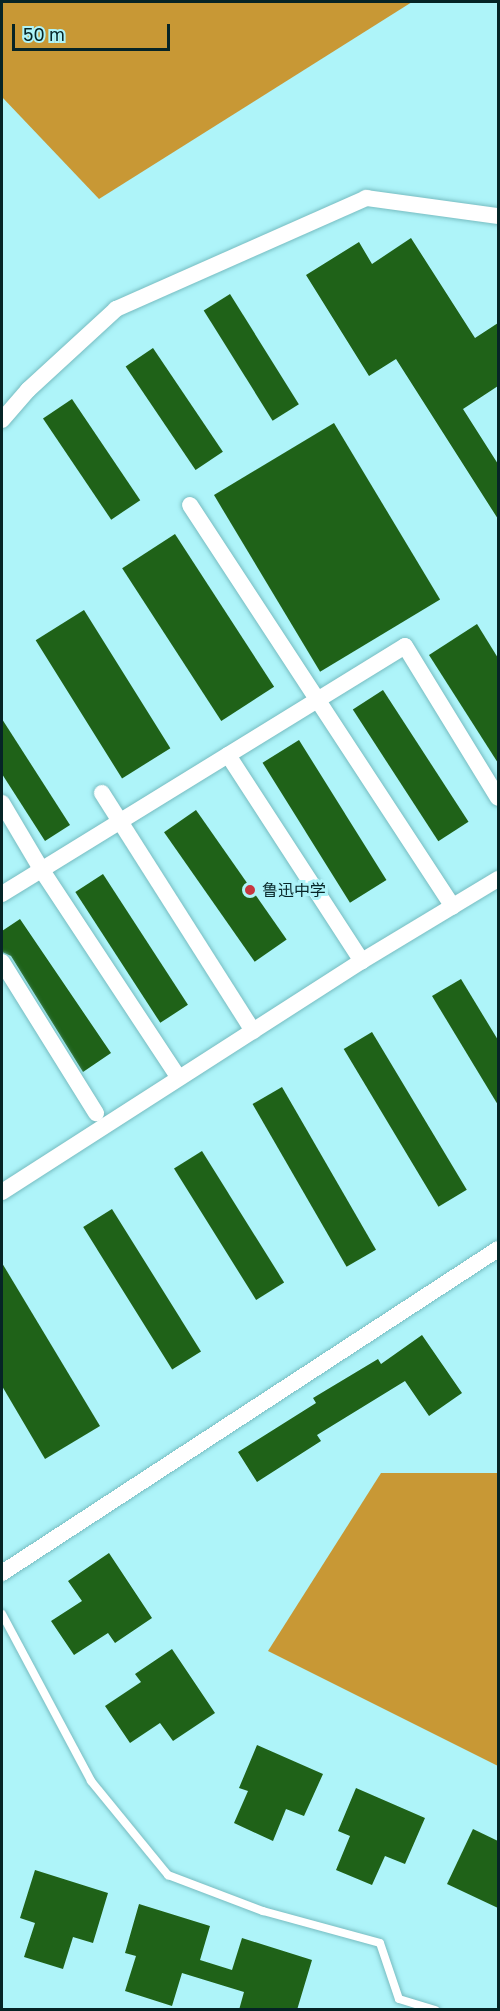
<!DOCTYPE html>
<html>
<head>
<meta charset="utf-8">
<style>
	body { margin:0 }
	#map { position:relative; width:500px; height:2011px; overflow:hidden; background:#aef4f9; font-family:"Golos Text","Noto Sans SC",sans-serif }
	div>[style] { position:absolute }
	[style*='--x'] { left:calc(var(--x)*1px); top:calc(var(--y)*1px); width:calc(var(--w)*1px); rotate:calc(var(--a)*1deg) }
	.forest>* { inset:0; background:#c89835 }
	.building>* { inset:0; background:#1f6218; transform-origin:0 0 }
	.roads { filter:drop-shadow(0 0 2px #77bcc1) drop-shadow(0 0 2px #77bcc1) }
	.lane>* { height:8px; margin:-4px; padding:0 4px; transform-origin:4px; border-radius:4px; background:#fff }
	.street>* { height:16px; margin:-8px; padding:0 8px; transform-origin:8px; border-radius:8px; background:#fff }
	.dots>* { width:16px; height:16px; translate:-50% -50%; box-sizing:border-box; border:3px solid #aef4f9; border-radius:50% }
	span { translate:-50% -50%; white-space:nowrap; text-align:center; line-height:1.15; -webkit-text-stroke:6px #aef4f9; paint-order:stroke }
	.poi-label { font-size:16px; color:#062426 }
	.left { translate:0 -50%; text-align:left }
	.frame { position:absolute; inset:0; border:3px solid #062426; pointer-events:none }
	.scale { position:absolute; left:12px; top:24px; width:158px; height:27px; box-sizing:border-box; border:3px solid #062426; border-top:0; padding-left:8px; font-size:18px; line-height:21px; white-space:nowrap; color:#062426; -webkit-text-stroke:4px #aef4f9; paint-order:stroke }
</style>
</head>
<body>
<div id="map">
	<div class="forest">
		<div style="clip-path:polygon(2px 2px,412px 2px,99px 199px,2px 97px)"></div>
		<div style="clip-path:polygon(381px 1473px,498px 1473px,498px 1766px,268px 1651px)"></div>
	</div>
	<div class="building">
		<div style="clip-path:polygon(411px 238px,475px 338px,498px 323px,498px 386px,463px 409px,498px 464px,498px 519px,396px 359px,369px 376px,306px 275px,359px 242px,372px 264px)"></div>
		<div style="left:230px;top:294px;width:130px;height:31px;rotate:58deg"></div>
		<div style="left:153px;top:348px;width:125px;height:33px;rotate:56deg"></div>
		<div style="left:72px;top:399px;width:122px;height:35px;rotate:56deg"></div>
		<div style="left:334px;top:423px;width:206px;height:140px;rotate:59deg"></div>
		<div style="left:175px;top:534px;width:182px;height:63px;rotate:57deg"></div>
		<div style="left:84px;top:610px;width:163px;height:57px;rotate:58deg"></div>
		<div style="clip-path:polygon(477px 624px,498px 658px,498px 763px,429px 655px)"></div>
		<div style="left:383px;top:690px;width:157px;height:36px;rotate:57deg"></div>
		<div style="clip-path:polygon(2px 719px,70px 825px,45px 841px,2px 774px)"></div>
		<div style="left:299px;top:740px;width:165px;height:43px;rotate:58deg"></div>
		<div style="left:196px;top:810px;width:158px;height:39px;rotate:55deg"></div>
		<div style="left:103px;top:874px;width:156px;height:33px;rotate:57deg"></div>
		<div style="clip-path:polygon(20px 919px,111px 1053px,83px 1072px,11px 956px,2px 952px,2px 931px)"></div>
		<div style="clip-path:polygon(461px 979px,498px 1040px,498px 1105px,432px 996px)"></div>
		<div style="left:372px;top:1032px;width:184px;height:33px;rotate:59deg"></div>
		<div style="left:282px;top:1087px;width:188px;height:34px;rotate:60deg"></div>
		<div style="left:202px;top:1151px;width:155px;height:33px;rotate:58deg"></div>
		<div style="left:112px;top:1209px;width:168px;height:34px;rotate:58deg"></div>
		<div style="clip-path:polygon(2px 1263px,100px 1426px,45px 1459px,2px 1386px)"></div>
		<div style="clip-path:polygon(422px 1335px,462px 1393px,429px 1416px,405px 1381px,317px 1435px,321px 1441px,257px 1482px,238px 1452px,316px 1403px,313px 1398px,378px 1359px,381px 1364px)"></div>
		<div style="clip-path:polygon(109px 1553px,152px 1618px,115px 1643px,108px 1633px,74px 1655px,51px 1621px,82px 1601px,68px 1581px)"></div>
		<div style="clip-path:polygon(172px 1649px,215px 1713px,173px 1741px,160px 1723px,130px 1743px,105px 1706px,141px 1682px,135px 1674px)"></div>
		<div style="clip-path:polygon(257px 1745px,323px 1774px,304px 1816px,286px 1809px,273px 1841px,234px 1823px,248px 1791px,239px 1788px)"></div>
		<div style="clip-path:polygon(356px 1788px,425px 1818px,405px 1864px,385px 1856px,372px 1885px,336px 1870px,350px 1836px,338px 1831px)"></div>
		<div style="clip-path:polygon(473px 1829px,498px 1841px,498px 1908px,447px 1884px)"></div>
		<div style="clip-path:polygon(35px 1870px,108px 1893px,93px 1943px,73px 1937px,63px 1969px,24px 1957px,35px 1923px,20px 1918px)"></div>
		<div style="clip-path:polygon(139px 1904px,210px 1926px,200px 1960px,232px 1970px,242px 1938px,312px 1960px,297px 2010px,239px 2010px,244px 1992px,182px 1973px,172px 2006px,125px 1991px,136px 1956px,125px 1953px)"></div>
	</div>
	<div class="roads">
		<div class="lane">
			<div style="--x:2;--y:1614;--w:189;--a:61.9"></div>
			<div style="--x:91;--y:1781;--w:122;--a:50.7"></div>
			<div style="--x:168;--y:1875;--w:102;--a:20.8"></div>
			<div style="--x:263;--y:1911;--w:121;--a:15.3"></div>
			<div style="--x:380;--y:1943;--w:59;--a:71.3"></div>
			<div style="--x:399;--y:1999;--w:38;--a:17"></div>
		</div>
		<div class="street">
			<div style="--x:2;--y:420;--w:40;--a:-49"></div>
			<div style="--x:28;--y:390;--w:120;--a:-42.6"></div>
			<div style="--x:116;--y:309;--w:274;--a:-23.9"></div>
			<div style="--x:366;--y:198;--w:133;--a:7.8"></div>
			<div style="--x:190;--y:505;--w:480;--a:56.8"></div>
			<div style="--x:228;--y:755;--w:246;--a:57"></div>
			<div style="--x:102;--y:793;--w:282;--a:57.6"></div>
			<div style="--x:2;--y:803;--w:77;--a:59.4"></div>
			<div style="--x:41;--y:869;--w:250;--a:56.6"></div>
			<div style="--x:2;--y:894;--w:473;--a:-31.6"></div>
			<div style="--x:405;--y:646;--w:178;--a:58.5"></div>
			<div style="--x:2;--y:962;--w:178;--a:58.1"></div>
			<div style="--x:2;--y:1192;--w:428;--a:-32.7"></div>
			<div style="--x:362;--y:961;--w:159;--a:-31.1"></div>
			<div style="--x:2;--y:1573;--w:592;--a:-33.15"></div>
		</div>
	</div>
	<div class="dots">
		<div style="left:250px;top:890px;background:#c73741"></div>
	</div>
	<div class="poi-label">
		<span class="left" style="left:262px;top:890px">鲁迅中学</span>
	</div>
	<div class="frame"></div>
	<div class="scale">50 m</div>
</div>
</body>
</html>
